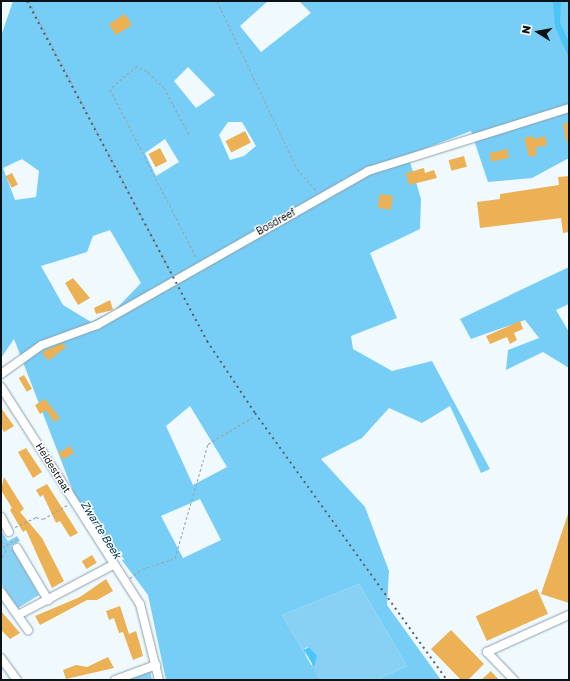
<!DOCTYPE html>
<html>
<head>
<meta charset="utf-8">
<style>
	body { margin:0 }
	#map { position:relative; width:570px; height:681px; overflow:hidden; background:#f0f9fe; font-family:"Golos Text",sans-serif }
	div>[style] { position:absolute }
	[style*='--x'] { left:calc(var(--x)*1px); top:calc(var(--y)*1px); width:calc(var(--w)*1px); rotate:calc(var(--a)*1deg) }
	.green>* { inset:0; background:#88d1f5 }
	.forest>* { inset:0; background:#76cef7 }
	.water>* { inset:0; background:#4bc4f8 }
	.building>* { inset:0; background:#ebb154; transform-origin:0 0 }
	.path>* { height:1px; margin-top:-0.5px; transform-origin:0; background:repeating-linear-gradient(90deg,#9aa3a8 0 3px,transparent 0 5px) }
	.roads { filter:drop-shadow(0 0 1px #8aa0ab) drop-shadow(0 0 1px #8aa0ab) }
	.minor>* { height:8px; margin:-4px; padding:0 4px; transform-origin:4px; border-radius:4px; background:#fff }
	.rail>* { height:2px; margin-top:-1px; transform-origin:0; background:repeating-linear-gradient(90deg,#555d61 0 2px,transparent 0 6px) }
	span { translate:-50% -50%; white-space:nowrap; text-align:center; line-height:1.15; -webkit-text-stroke:3px #fff; paint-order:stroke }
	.street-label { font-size:10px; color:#0b1317 }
	.water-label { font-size:11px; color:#00384c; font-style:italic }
	.frame { position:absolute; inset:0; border:2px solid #0b1317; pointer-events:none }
	.north { position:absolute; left:518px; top:12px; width:40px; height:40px; -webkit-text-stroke:3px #fff; paint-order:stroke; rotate:281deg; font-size:11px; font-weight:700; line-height:16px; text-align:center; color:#0b1317 }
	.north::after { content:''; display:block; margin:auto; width:14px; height:18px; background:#0b1317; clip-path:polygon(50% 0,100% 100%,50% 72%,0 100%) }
</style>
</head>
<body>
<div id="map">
	<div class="green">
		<div style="clip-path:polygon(1px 531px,8px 541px,17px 536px,20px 541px,11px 546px,39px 595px,18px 608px,1px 584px)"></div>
		<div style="clip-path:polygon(359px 584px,407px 666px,376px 680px,320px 680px,311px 666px,317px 655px,309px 647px,305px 648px,306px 656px,282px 615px)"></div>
		<div style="clip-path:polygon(150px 670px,152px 680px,127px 680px)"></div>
	</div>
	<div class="forest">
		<div style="clip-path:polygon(evenodd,13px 1px,268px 1px,240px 26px,261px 52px,311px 13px,299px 1px,569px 1px,569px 158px,532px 178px,488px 182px,471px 131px,408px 155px,421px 199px,420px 229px,370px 253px,397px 318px,351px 336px,353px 349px,392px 371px,432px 361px,490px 469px,481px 473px,450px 406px,422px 423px,389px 408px,362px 438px,321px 459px,365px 507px,389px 571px,387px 605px,441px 680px,376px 680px,407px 666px,359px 584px,282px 615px,320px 680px,166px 680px,148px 595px,76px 499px,14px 339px,1px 358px,1px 36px,13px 1px,188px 67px,215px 95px,196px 108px,174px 81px,188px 67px,13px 1px,228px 122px,242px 122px,256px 146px,244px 156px,230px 160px,219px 135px,228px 122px,13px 1px,165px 139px,179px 162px,156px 176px,145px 153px,165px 139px,13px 1px,22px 159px,39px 171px,36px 197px,15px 200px,3px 168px,22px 159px,13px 1px,110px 230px,141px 283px,115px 310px,91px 322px,63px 305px,41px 266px,87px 252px,93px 236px,110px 230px,13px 1px,190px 406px,227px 467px,193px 485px,166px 426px,190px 406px,13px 1px,200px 499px,221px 540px,183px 558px,161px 516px,200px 499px)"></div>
		<div style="clip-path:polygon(569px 267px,569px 304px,556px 310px,569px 332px,569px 368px,543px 352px,506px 370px,508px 350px,539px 338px,525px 320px,471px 339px,460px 319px)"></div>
	</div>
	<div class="water">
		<div style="clip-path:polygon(553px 1px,561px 1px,560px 23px,569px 42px,569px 58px,555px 27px)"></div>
		<div style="clip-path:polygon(309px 647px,317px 655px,314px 667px,304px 650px)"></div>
	</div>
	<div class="building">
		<div style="left:125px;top:14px;width:13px;height:19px;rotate:58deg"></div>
		<div style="clip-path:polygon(563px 123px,569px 123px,569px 141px,566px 142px)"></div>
		<div style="left:245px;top:131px;width:13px;height:22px;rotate:63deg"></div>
		<div style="clip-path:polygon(533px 136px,534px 139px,545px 136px,547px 145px,535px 148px,537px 155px,529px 157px,524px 138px)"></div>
		<div style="left:160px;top:148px;width:15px;height:13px;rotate:62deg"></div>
		<div style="left:507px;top:149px;width:9px;height:18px;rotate:77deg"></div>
		<div style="left:464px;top:156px;width:11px;height:16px;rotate:75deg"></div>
		<div style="clip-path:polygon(424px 168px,425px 173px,434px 170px,437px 178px,409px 185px,406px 173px)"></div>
		<div style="left:12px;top:173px;width:13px;height:7px;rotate:63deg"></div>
		<div style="clip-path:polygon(569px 176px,569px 232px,563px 233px,561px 218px,480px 228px,477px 202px,500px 199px,500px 194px,559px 185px,558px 177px)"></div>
		<div style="left:380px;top:194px;width:13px;height:14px;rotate:9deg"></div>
		<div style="clip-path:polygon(73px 278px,90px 298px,78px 305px,65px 283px)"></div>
		<div style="clip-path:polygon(110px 300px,113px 310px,96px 314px,94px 308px)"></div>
		<div style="clip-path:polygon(520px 321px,523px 329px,514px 333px,517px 340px,510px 344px,507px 337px,490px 344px,486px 336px)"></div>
		<div style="clip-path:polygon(63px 343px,66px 347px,48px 361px,42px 352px)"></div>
		<div style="left:24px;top:375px;width:16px;height:6px;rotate:60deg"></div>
		<div style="clip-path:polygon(45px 399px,60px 418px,54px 422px,46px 410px,40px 414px,35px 405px)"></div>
		<div style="clip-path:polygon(1px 408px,14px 426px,4px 432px,1px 427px)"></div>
		<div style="left:70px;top:446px;width:8px;height:13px;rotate:60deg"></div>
		<div style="clip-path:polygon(26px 448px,42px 472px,33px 478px,18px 452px)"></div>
		<div style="clip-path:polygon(4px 477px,24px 509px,20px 512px,42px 538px,64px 581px,52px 588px,26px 530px,23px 532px,10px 510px,12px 508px,1px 490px)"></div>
		<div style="clip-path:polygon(47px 484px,78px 533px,70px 537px,60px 521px,56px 523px,43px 495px,40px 497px,36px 490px)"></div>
		<div style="clip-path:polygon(569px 511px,569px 603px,541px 594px)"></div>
		<div style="left:92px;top:555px;width:9px;height:12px;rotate:58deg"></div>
		<div style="clip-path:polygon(106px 579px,113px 591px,97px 600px,87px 600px,40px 625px,35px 616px,80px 597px)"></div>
		<div style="left:537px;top:589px;width:27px;height:67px;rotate:66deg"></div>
		<div style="clip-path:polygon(120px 606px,129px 634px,136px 631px,139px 641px,143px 656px,133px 660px,123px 632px,119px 633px,114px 618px,109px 620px,106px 611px)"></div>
		<div style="clip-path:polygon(1px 611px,20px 633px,10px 639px,1px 630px)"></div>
		<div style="clip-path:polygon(451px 630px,484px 664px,468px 680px,461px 680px,431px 649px)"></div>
		<div style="clip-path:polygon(108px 657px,114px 668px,66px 679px,63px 670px,76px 665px,87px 667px)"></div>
		<div style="clip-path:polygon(491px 671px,499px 680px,481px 680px)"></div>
	</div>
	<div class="path">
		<div style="--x:29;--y:1;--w:308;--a:62.4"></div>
		<div style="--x:217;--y:1;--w:186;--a:64.5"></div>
		<div style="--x:297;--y:169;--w:30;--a:48"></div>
		<div style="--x:189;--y:134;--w:52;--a:-118.5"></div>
		<div style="--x:164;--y:88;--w:24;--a:-135"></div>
		<div style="--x:147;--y:71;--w:11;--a:-153"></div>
		<div style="--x:137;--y:66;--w:35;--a:140"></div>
		<div style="--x:110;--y:89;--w:191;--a:62.9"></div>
		<div style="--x:15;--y:527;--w:23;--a:-25"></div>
		<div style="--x:36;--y:517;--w:7;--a:16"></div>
		<div style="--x:43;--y:519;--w:28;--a:-30"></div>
		<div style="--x:1;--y:541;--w:10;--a:61"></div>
		<div style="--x:6;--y:550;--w:9;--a:122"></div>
		<div style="--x:6;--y:545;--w:13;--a:-29"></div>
		<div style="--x:130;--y:578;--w:15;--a:-37"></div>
		<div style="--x:142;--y:569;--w:35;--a:-18"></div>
		<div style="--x:175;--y:558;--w:119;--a:-73.9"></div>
		<div style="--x:208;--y:444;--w:52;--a:-31"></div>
	</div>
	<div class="roads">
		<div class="minor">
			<div style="--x:1;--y:374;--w:50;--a:-35.3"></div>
			<div style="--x:42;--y:345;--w:59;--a:-20"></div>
			<div style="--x:97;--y:325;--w:312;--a:-29.6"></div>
			<div style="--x:368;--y:171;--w:211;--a:-17.4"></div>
			<div style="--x:1;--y:387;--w:258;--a:57.4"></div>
			<div style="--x:140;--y:604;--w:78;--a:76"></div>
			<div style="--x:1;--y:517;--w:17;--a:62"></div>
			<div style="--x:17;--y:548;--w:61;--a:59.2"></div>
			<div style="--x:1;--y:592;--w:47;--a:54.6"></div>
			<div style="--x:18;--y:615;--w:107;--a:-27.8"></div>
			<div style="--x:1;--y:658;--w:27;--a:54"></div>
			<div style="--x:115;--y:680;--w:44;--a:-20.1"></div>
			<div style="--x:514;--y:680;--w:39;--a:-134"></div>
			<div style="--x:487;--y:652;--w:90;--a:-24.3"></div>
		</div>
	</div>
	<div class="rail">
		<div style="--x:27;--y:1;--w:385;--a:62.1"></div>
		<div style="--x:207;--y:341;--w:87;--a:56.3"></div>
		<div style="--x:255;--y:413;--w:329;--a:54.3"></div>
	</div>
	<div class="street-label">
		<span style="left:276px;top:222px;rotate:-29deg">Bosdreef</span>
		<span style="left:53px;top:468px;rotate:58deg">Heidestraat</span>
	</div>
	<div class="water-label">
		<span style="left:101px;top:530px;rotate:58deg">Zwarte Beek</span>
	</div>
	<div class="frame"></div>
	<div class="north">N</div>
</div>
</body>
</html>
